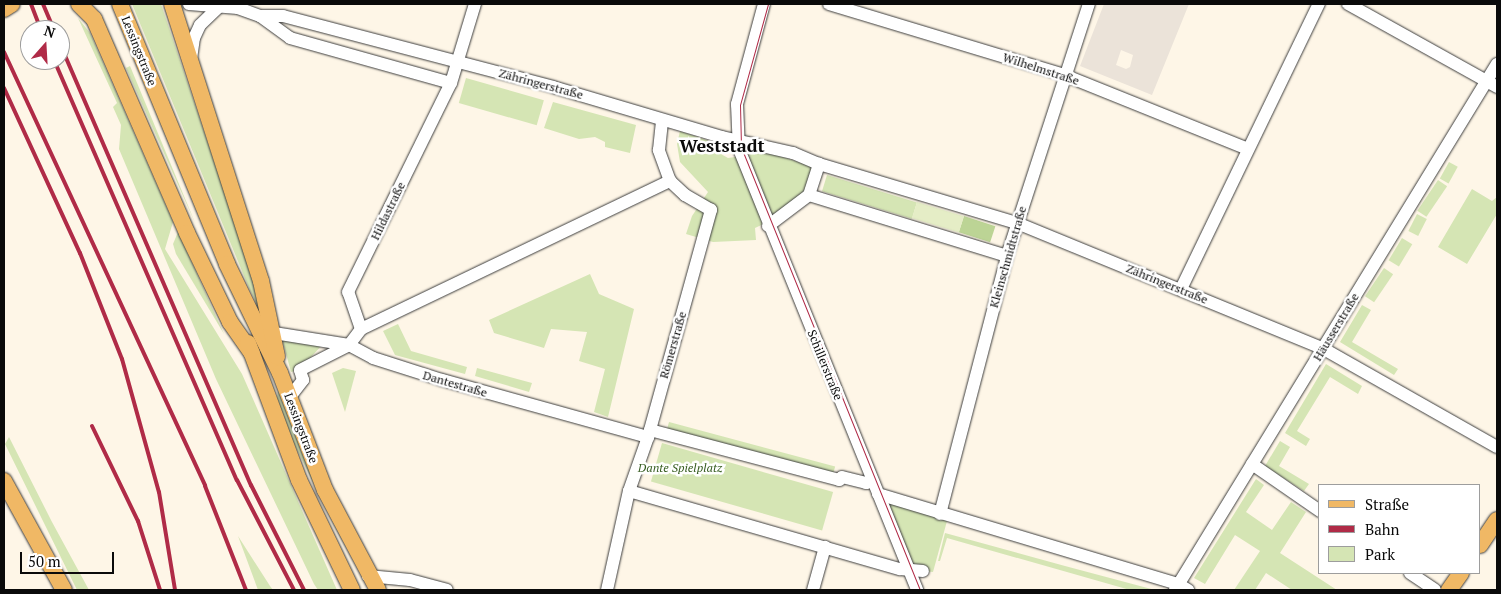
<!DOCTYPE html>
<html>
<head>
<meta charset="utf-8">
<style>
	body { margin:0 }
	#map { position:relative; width:1501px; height:594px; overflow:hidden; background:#fef6e7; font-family:"PT Serif",serif }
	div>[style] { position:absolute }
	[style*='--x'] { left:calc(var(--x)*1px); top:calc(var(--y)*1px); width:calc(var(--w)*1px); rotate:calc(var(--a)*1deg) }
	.green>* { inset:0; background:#d5e5b4; transform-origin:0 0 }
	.forest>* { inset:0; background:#bcd495; transform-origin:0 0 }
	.pitch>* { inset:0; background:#e5edc6; transform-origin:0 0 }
	.plaza>* { inset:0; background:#ebe3d9 }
	.roads { filter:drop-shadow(0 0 1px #3d3d3d) drop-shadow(0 0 1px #3d3d3d) }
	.minor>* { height:12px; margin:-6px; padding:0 6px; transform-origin:6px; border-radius:6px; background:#fff }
	.major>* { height:16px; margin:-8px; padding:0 8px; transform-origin:8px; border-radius:8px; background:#f0b865 }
	.tram>* { height:1px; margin:-0.5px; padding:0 0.5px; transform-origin:0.5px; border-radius:0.5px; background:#b02b47 }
	.rail>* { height:4px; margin:-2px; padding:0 2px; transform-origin:2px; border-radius:2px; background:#b02b47 }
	span { translate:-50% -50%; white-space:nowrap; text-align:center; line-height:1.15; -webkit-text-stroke:5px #fff; paint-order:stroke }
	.street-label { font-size:12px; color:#0a0a0a }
	.park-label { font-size:12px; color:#355c1f; font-style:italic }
	.district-label { font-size:18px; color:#0a0a0a; font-weight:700 }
	.frame { position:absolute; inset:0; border:5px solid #0a0a0a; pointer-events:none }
	.legend { position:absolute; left:1318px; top:484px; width:162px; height:90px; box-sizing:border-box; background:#fff; border:1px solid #9d9d9d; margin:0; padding:6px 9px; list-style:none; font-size:15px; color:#0a0a0a }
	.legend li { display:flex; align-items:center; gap:10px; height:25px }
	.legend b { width:25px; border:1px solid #9d9d9d }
	.north { position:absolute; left:20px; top:20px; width:50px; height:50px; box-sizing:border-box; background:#fff; border:1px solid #9d9d9d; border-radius:50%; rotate:19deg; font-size:14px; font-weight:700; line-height:20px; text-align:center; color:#0a0a0a }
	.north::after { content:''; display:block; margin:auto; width:18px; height:22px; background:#b02b47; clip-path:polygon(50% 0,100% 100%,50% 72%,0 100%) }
	.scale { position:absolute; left:20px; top:552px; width:94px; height:22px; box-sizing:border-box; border:2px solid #0a0a0a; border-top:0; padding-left:6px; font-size:15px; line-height:18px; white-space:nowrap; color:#0a0a0a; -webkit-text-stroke:4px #fff; paint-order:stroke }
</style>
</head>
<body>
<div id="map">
	<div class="green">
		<div style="clip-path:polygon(132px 4px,161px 4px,265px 313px,261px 313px,249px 288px)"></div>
		<div style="clip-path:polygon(78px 18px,90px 33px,173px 222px,165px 249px,242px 374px,337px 590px,318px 590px,314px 584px,216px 379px,119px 149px,121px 125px,113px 107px,117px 103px)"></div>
		<div style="clip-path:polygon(130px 66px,196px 225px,126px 68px)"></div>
		<div style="left:466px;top:78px;width:81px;height:26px;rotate:16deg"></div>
		<div style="clip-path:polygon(553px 102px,636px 125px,630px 153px,605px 147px,605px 142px,595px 137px,579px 139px,544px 128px)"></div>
		<div style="clip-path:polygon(680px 131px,715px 143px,719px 153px,728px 158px,749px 155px,752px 147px,814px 167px,806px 193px,776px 218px,755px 228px,756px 240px,713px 242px,686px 234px,692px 216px,708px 192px,680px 162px,677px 144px)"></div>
		<div style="left:1449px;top:162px;width:10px;height:19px;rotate:29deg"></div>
		<div style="left:827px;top:175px;width:94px;height:17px;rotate:17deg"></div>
		<div style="left:1438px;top:180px;width:11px;height:37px;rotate:34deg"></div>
		<div style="clip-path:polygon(1472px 189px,1492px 201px,1497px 197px,1497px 214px,1467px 264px,1438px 247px)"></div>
		<div style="left:1417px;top:214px;width:11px;height:19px;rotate:27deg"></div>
		<div style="clip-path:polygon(178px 232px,224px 334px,176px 254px,173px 244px)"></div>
		<div style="left:1402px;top:238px;width:12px;height:26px;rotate:31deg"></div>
		<div style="left:1384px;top:268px;width:11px;height:34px;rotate:34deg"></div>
		<div style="clip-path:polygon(590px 274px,599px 294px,634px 309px,608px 417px,594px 412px,605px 369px,579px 361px,587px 332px,551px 329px,544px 348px,494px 333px,489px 320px)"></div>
		<div style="clip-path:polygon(1362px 305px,1371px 310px,1352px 342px,1398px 369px,1394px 375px,1340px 342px)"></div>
		<div style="clip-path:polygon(398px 324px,411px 351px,467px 367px,465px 374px,395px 355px,383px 331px)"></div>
		<div style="clip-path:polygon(282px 339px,324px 343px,299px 370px,291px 372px)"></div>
		<div style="clip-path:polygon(1326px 364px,1362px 386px,1358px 394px,1330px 377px,1297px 431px,1310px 439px,1306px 446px,1285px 433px)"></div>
		<div style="clip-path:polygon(343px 368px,356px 371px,345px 412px,332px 373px)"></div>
		<div style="clip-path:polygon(477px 368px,532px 383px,529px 392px,475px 376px)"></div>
		<div style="clip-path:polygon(278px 391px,316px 484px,348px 552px,293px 442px,277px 398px)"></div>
		<div style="left:669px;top:422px;width:172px;height:8px;rotate:15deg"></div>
		<div style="clip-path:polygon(9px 437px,52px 522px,89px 590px,77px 590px,5px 444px)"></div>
		<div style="clip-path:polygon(1280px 441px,1290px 447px,1279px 466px,1309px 484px,1304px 491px,1265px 466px)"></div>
		<div style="left:662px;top:443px;width:178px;height:40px;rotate:16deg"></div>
		<div style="clip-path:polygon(1256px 479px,1264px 485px,1246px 512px,1272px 530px,1291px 502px,1306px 512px,1280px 553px,1337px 590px,1292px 590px,1266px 573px,1255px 590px,1234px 590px,1260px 551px,1235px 535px,1205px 584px,1194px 578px)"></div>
		<div style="clip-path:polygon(886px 498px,947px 521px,933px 572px,915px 570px)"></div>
		<div style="clip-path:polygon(945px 533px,1065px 566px,1155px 590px,1130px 590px,947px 538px,940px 561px,938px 561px)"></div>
		<div style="clip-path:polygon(238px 536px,270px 586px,273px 590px,258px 590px)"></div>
	</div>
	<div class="forest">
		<div style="left:964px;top:216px;width:33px;height:17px;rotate:18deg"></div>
	</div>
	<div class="pitch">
		<div style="left:917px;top:202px;width:49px;height:17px;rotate:17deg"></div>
	</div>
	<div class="plaza">
		<div style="clip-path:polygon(evenodd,1104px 4px,1189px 4px,1152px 95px,1080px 66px,1104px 4px,1121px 50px,1133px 55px,1130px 67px,1126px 69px,1116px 65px,1121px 50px)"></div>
	</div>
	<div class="roads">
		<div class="minor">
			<div style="--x:189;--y:4;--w:49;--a:4.7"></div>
			<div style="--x:238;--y:8;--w:23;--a:20"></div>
			<div style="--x:260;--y:16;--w:37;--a:36"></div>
			<div style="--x:290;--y:38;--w:167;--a:15.6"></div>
			<div style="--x:764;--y:4;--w:104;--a:105.1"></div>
			<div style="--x:737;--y:104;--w:45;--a:87.5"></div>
			<div style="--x:739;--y:149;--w:476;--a:68"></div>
			<div style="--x:829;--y:4;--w:245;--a:16.8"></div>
			<div style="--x:1064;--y:75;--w:198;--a:21.9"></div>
			<div style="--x:1348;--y:4;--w:171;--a:29.1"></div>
			<div style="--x:260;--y:16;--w:23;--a:0"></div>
			<div style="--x:283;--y:16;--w:279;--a:14.7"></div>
			<div style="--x:553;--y:87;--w:176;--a:16.5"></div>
			<div style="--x:722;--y:137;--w:73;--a:12.7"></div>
			<div style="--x:793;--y:153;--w:28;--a:23"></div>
			<div style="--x:191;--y:59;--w:21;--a:-82"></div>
			<div style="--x:194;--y:38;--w:14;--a:-65"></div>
			<div style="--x:200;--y:25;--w:29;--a:-44"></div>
			<div style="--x:768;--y:226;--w:51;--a:-37.1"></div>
			<div style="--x:1007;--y:256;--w:207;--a:-162.9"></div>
			<div style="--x:809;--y:195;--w:33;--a:-72"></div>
			<div style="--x:819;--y:164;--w:207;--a:16.6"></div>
			<div style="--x:1017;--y:223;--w:330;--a:22.3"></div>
			<div style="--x:1322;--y:348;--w:201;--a:29.5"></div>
			<div style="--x:1181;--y:289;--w:317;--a:-64.2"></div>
			<div style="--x:361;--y:329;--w:343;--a:-25.6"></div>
			<div style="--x:274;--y:333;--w:76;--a:9.1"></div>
			<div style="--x:349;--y:345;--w:27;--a:28"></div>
			<div style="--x:373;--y:358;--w:72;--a:17.7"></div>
			<div style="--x:442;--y:380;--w:214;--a:15.5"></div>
			<div style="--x:289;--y:398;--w:23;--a:-52"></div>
			<div style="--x:303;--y:380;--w:10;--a:-107"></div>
			<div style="--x:300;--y:370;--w:55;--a:-27"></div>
			<div style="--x:349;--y:345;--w:20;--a:-53"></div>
			<div style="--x:361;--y:329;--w:39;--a:-109"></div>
			<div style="--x:348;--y:292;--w:233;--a:-63.8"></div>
			<div style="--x:451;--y:83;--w:83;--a:-73.1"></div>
			<div style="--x:650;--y:430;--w:196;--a:14.8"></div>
			<div style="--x:839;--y:480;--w:4;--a:-45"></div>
			<div style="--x:842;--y:477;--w:25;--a:14"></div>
			<div style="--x:866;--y:483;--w:7;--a:-16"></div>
			<div style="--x:1252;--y:464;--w:83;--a:34.7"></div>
			<div style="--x:629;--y:491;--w:282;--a:16.1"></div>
			<div style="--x:900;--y:569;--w:23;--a:5"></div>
			<div style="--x:878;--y:494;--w:313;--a:16.7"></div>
			<div style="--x:1178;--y:584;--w:12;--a:31"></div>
			<div style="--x:940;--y:514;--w:267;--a:-75.4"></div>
			<div style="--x:1007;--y:256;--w:265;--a:-72"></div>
			<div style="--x:1410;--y:573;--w:30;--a:34"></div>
			<div style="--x:368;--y:576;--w:42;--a:5.4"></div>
			<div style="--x:410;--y:580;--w:38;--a:15"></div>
			<div style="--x:607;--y:590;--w:101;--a:-77.5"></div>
			<div style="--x:629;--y:491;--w:57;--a:-70.6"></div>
			<div style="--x:648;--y:437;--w:236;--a:-74.5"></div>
			<div style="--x:711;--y:210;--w:30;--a:-150"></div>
			<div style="--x:685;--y:195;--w:21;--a:-137"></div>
			<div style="--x:670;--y:181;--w:33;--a:-110"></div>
			<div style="--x:659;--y:150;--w:30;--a:-84"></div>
			<div style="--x:813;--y:590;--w:45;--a:-74.4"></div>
			<div style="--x:1175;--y:590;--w:617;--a:-58.53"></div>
		</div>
		<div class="major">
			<div style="--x:79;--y:4;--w:21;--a:45"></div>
			<div style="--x:94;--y:19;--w:233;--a:66.5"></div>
			<div style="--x:187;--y:233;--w:99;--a:64.2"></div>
			<div style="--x:230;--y:322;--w:38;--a:55"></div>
			<div style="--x:120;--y:4;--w:281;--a:67.6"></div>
			<div style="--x:227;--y:264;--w:121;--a:64.1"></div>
			<div style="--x:280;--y:373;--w:125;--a:69"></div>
			<div style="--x:325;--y:490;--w:113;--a:62.1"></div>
			<div style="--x:172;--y:4;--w:291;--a:72.2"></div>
			<div style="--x:261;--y:281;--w:77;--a:78"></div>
			<div style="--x:4;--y:9;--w:9;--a:-32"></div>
			<div style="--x:248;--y:343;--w:146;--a:69.6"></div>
			<div style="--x:299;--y:480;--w:122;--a:64.3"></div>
			<div style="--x:4;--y:481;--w:124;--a:61.2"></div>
			<div style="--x:1480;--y:545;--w:30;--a:-56"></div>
			<div style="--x:1449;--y:590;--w:21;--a:-55"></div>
		</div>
	</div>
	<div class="tram">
		<div style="--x:768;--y:4;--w:105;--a:105.5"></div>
		<div style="--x:740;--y:105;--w:42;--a:88.6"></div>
		<div style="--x:741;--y:147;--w:478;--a:68"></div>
	</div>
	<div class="rail">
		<div style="--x:31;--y:4;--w:28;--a:69"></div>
		<div style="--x:43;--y:4;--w:28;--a:67"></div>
		<div style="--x:60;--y:44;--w:481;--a:66.6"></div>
		<div style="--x:251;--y:485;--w:118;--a:63.2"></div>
		<div style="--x:4;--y:52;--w:478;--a:65.1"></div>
		<div style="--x:205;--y:486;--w:112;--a:68.5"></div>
		<div style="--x:54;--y:60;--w:458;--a:66.5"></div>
		<div style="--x:237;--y:480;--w:124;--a:62.6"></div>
		<div style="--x:4;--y:88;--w:182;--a:65.3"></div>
		<div style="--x:80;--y:253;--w:114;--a:68.4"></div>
		<div style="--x:122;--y:359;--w:138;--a:74.5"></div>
		<div style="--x:159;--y:492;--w:99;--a:80.7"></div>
		<div style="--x:92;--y:426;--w:106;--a:64.2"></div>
		<div style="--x:138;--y:521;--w:72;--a:72.3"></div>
	</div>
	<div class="street-label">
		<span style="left:139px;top:51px;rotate:68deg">Lessingstraße</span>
		<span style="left:1041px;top:69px;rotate:18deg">Wilhelmstraße</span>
		<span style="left:541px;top:84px;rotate:15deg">Zähringerstraße</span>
		<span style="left:388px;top:211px;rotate:-64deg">Hildastraße</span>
		<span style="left:1008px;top:257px;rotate:-74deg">Kleinschmidtstraße</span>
		<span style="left:1167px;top:284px;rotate:22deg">Zähringerstraße</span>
		<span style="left:1336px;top:327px;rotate:-59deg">Häusserstraße</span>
		<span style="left:673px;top:345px;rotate:-74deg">Römerstraße</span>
		<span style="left:825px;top:365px;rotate:68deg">Schillerstraße</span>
		<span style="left:455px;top:384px;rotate:16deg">Dantestraße</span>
		<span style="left:301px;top:428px;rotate:69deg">Lessingstraße</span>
	</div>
	<div class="park-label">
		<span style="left:680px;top:468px">Dante Spielplatz</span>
	</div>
	<div class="district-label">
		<span style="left:722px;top:145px">Weststadt</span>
	</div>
	<div class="frame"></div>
	<ul class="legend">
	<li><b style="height:6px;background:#f0b865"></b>Straße</li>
	<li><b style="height:6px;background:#b02b47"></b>Bahn</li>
	<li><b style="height:14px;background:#d5e5b4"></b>Park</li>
	</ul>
	<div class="north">N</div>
	<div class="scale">50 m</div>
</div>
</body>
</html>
